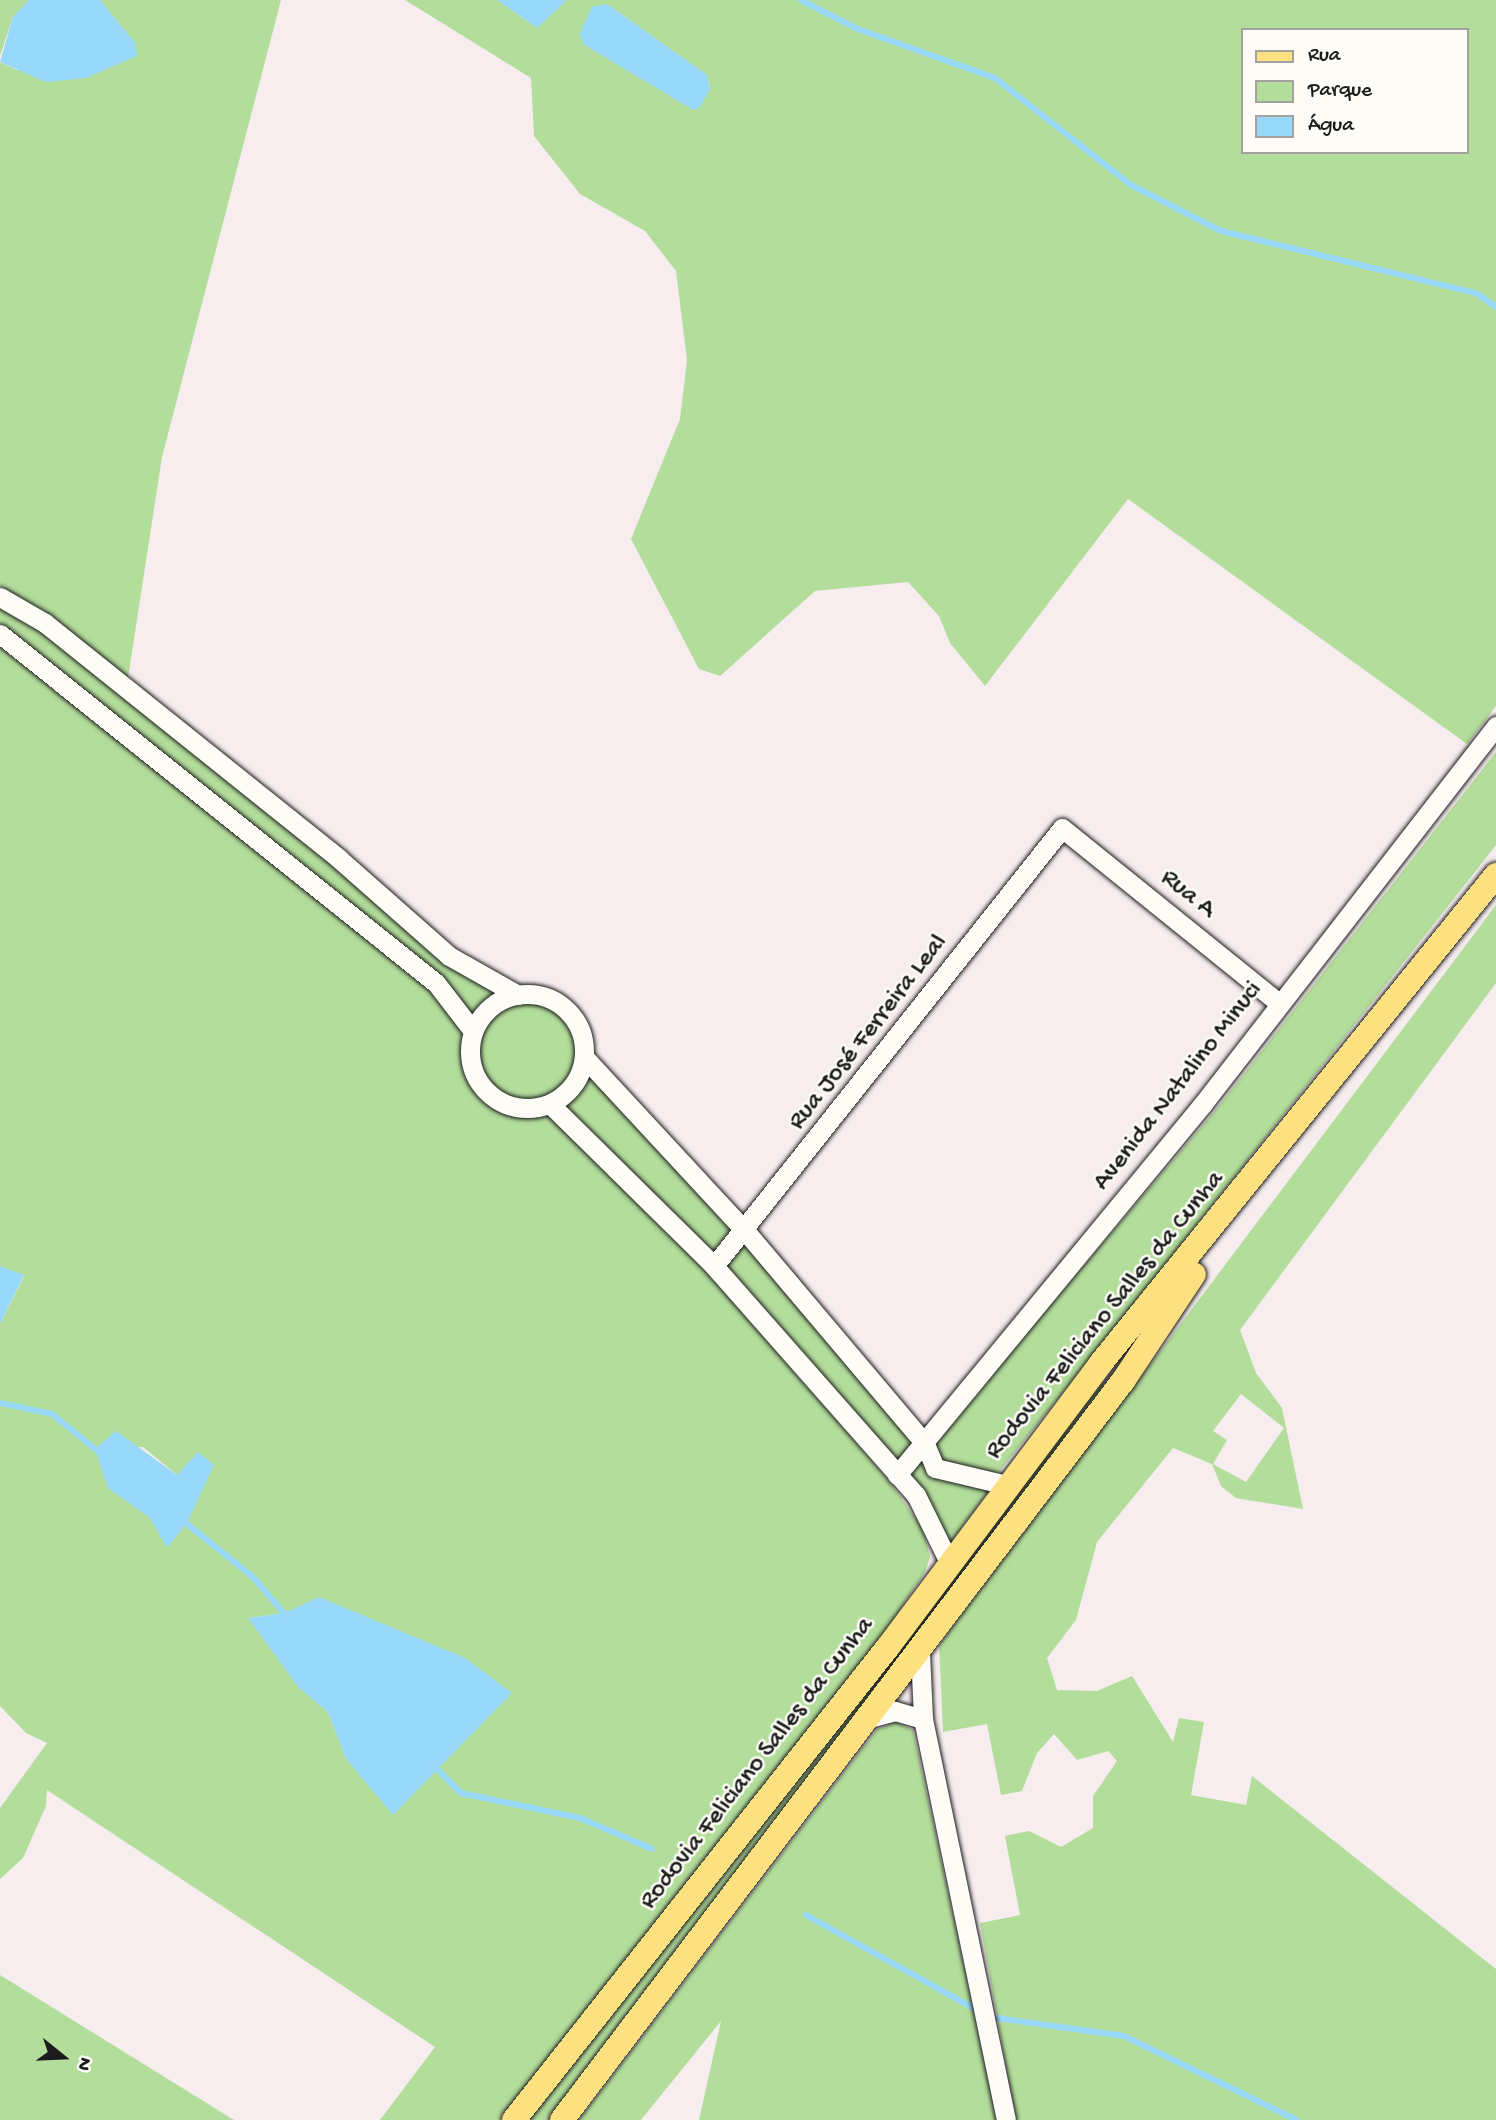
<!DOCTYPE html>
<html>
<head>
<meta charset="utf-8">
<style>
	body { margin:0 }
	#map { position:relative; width:1496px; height:2120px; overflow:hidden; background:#f7edef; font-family:"Gochi Hand",sans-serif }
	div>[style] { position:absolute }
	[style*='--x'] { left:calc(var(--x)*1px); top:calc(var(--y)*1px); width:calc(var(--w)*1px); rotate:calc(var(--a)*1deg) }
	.green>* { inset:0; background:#b3dd9b }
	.round { border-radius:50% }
	.water>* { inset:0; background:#98d8fa }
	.stream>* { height:6px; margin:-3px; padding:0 3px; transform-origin:3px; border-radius:3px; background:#98d8fa }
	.roads { filter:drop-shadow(0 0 2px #1c1c1c) drop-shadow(0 0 2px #1c1c1c) }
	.minor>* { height:19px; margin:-9.5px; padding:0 9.5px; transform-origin:9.5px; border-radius:9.5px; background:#fdfcf7 }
	.minor>.ring { margin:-9.5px; padding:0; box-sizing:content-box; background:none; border:19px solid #fdfcf7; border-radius:50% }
	.major>* { height:24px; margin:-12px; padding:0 12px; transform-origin:12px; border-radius:12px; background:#fde080 }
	span { translate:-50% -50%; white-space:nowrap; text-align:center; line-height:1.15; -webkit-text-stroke:5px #fdfcf7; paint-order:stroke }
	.street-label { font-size:26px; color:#1c1c1c }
	.legend { position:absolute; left:1241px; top:28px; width:228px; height:126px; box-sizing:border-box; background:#fdfcf7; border:2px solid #a3a29f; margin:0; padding:9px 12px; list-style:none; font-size:21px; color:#1c1c1c }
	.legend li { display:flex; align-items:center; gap:14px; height:35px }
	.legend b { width:35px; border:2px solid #a3a29f }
	.north { position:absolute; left:28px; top:2022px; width:70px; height:70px; -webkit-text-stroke:5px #fdfcf7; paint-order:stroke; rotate:108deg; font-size:19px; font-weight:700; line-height:28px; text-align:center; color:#1c1c1c }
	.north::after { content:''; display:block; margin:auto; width:24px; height:32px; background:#1c1c1c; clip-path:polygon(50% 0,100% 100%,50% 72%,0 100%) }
</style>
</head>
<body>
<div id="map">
	<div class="green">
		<div style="clip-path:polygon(0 0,29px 0,13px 17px,0 56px)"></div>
		<div style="clip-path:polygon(100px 0,281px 0,162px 457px,128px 678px,52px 617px,0 586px,0 62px,17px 70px,136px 44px)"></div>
		<div style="clip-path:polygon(evenodd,405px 0,497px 0,537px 28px,567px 0,1496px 0,1496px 706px,1467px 744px,1128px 499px,985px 686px,950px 643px,939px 616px,908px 582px,815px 591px,720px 676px,699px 669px,631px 539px,680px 419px,687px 360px,676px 271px,645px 231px,580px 194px,534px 136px,531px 78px,405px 0,607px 4px,707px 75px,710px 89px,607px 4px,405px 0,1242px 30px,1466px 30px,1466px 152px,1242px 152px,1242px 30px)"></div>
		<div style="clip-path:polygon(0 601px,8px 604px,501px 994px,473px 1021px,0 629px)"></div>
		<div style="clip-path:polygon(evenodd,0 640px,434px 989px,468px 1032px,465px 1058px,480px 1092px,512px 1112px,549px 1110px,709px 1273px,890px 1482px,923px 1529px,930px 1557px,925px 1572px,880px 1639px,500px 2120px,380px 2120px,435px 2047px,47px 1790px,46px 1806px,23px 1858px,0 1879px,0 1808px,47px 1743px,26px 1733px,0 1706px,0 1324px,24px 1276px,0 1266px,0 640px,143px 1447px,177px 1475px,167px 1547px,150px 1518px,108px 1488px,95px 1449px,143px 1447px,0 640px,285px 1613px,398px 1631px,429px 1643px,346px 1759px,328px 1712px,299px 1688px,249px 1618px,285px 1613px)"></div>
		<div style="clip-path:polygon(1496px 752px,1496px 845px,1128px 1312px,997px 1474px,936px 1461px,933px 1444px,1214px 1112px)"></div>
		<div style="clip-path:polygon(evenodd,1496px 905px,1496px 983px,1240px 1330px,1256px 1373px,1282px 1408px,1303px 1509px,1236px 1498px,1221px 1486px,1212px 1464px,1173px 1448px,1097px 1542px,1076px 1620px,1047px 1658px,1057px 1690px,1097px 1691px,1132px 1676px,1173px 1742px,1179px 1718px,1204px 1722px,1191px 1795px,1246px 1805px,1252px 1776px,1496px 1969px,1496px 2120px,1016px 2120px,980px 1923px,1020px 1915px,1005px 1836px,1029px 1831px,1061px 1847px,1093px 1828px,1093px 1796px,1117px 1761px,1108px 1751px,1077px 1760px,1054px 1734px,1037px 1753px,1022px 1791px,1001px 1795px,987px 1724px,943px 1732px,939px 1645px,1496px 905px,1241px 1394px,1284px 1428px,1246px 1482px,1213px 1464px,1227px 1440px,1213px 1431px,1241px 1394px)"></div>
		<div class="round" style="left:475px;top:999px;width:104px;height:104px"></div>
		<div style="clip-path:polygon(586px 1071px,740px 1231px,717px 1256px,565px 1106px)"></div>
		<div style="clip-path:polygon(744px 1240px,915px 1441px,899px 1464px,723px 1269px)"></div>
		<div style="clip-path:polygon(1101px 1383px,1107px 1387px,553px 2120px,525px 2120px)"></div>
		<div style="clip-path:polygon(922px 1453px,992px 1486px,948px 1546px,903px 1478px)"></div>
		<div style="clip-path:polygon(897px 1722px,913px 1730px,997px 2120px,699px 2120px,721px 2021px,641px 2120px,579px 2120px,877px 1729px)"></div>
		<div style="clip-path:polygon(0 1975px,234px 2120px,0 2120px)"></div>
	</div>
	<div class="water">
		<div style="clip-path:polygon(29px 0,100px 0,136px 44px,137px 56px,86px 78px,46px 82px,0 62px,13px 17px)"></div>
		<div style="clip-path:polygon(497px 0,567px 0,537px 28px)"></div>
		<div style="clip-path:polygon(607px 4px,707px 75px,710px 89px,700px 107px,693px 110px,583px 44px,580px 33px,592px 7px)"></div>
		<div style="clip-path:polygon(0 1266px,24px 1275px,0 1324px)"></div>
		<div style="clip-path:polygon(116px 1431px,177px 1475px,198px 1452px,214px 1465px,187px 1523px,167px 1548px,150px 1518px,108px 1488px,95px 1449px)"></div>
		<div style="clip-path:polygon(319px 1597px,465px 1658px,512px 1693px,393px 1815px,346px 1759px,328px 1712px,299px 1688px,248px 1618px,285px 1613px)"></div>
	</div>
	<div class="stream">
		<div style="--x:801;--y:0;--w:64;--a:27"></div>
		<div style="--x:858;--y:29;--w:145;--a:19.7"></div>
		<div style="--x:995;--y:78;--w:173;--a:38.2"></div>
		<div style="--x:1131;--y:185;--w:101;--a:27.1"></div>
		<div style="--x:1221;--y:231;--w:262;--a:13.7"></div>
		<div style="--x:1476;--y:293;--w:24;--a:35"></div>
		<div style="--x:0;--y:1403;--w:53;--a:11.9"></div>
		<div style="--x:52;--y:1414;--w:60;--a:39"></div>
		<div style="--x:181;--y:1519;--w:92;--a:38.9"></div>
		<div style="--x:253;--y:1577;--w:54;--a:49.5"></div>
		<div style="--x:433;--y:1765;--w:40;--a:45"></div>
		<div style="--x:461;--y:1793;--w:122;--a:11.9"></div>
		<div style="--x:580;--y:1818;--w:78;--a:23.3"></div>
		<div style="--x:806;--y:1915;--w:193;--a:29.1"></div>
		<div style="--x:997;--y:2018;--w:128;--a:8.1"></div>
		<div style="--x:1124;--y:2036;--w:192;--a:25.9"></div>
	</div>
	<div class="roads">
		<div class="minor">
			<div style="--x:0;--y:597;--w:52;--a:30"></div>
			<div style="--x:45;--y:623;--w:376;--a:38.7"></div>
			<div style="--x:338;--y:858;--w:148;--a:41.4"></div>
			<div style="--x:449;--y:956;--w:79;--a:29.5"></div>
			<div style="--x:0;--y:634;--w:558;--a:38.68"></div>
			<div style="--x:436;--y:983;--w:61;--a:52.4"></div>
			<div class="ring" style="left:470px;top:994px;width:95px;height:95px"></div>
			<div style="--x:584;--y:1057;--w:240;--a:47.2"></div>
			<div style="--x:747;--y:1233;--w:276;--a:49.8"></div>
			<div style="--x:925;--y:1444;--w:26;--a:67"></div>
			<div style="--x:935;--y:1468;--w:74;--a:13.3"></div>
			<div style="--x:550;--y:1104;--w:231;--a:44.6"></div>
			<div style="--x:714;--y:1266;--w:305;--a:48.6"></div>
			<div style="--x:916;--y:1495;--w:75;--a:63.8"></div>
			<div style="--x:714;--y:1266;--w:559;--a:-51.53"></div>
			<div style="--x:1062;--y:828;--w:279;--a:38.9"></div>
			<div style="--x:897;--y:1475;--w:480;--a:-50.5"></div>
			<div style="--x:1202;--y:1105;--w:480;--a:-52.2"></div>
			<div style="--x:920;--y:1652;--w:67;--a:87.4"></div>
			<div style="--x:923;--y:1719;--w:409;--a:78.3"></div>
			<div style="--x:869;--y:1718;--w:27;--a:-15"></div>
			<div style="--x:895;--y:1711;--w:29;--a:16"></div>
		</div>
		<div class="major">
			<div style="--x:514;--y:2120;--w:603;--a:-51.67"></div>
			<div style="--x:888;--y:1647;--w:355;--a:-53.1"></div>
			<div style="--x:1101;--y:1363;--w:628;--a:-51.01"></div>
			<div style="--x:562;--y:2120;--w:928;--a:-52.8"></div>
			<div style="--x:1123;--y:1381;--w:128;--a:-56.4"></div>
		</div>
	</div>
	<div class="street-label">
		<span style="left:1187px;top:895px;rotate:39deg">Rua A</span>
		<span style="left:869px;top:1033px;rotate:-52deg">Rua José Ferreira Leal</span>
		<span style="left:1179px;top:1087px;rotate:-52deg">Avenida Natalino Minuci</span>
		<span style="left:1106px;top:1316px;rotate:-51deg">Rodovia Feliciano Salles da Cunha</span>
		<span style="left:758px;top:1764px;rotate:-52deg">Rodovia Feliciano Salles da Cunha</span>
	</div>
	<ul class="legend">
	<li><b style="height:9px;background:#fde080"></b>Rua</li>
	<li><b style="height:19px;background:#b3dd9b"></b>Parque</li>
	<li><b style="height:19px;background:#98d8fa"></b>Água</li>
	</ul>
	<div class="north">N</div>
</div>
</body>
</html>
